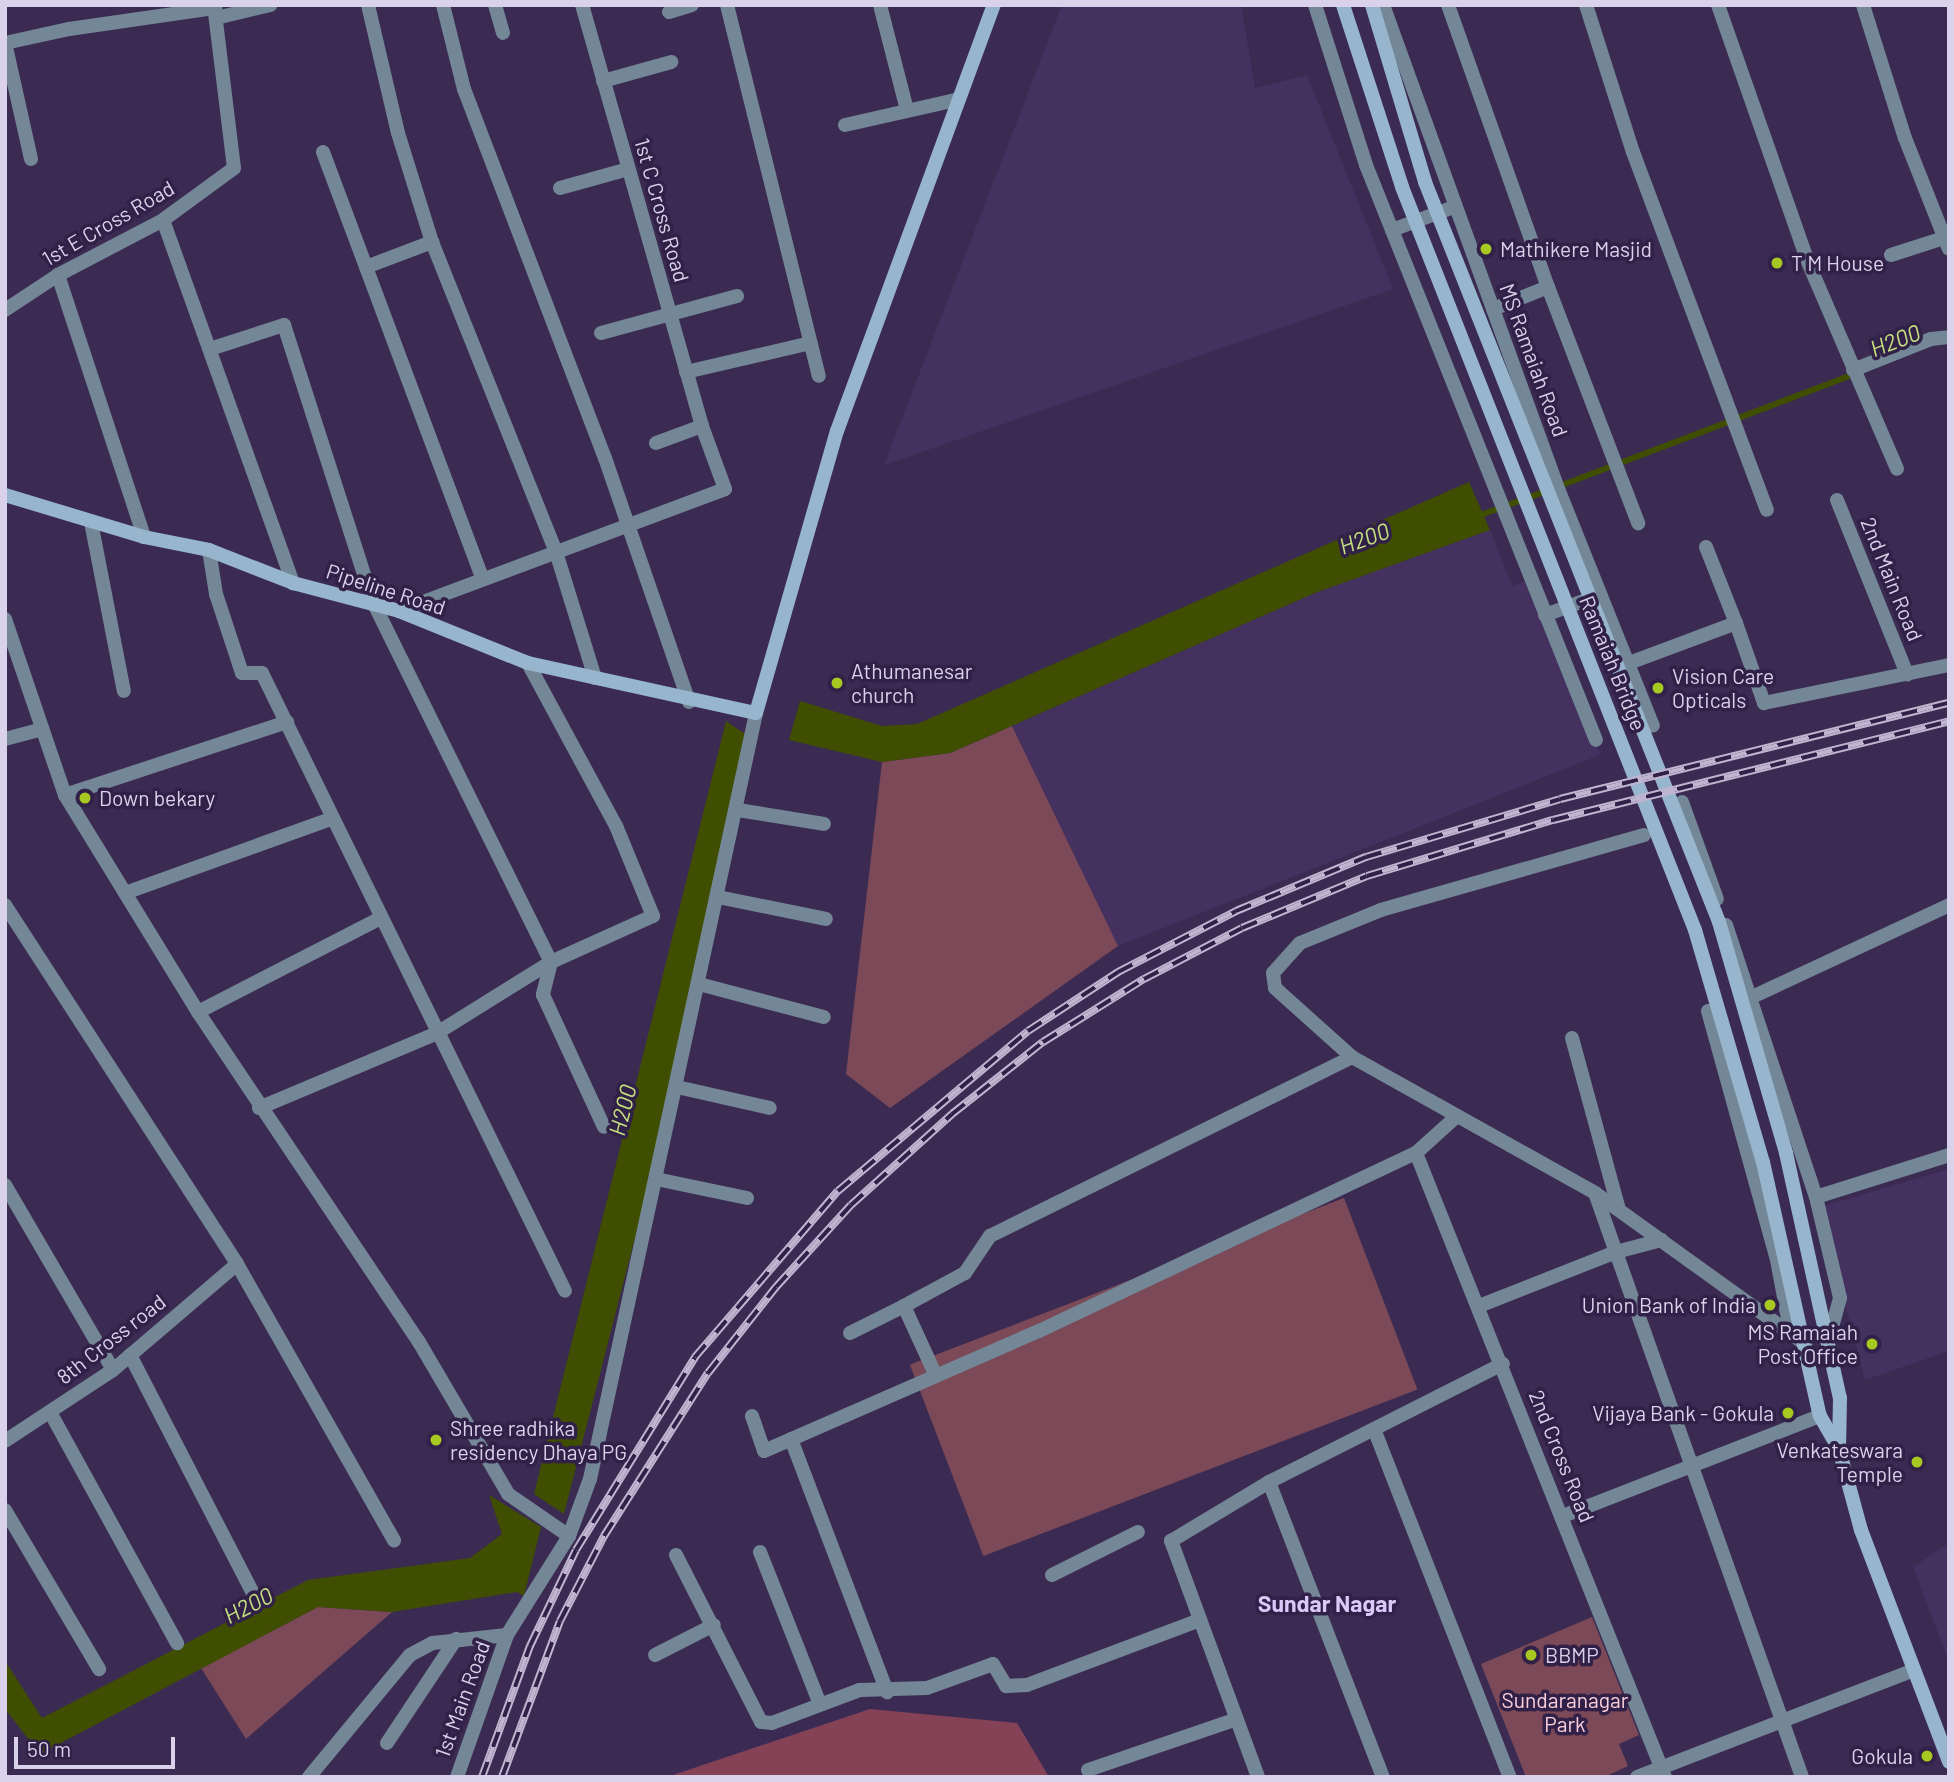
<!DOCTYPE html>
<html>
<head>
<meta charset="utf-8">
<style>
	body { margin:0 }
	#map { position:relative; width:1954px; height:1782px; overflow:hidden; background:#3b2b52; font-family:Barlow,sans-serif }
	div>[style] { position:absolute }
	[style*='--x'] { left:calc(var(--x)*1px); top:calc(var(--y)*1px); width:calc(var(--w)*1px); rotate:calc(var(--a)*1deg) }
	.built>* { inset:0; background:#44315f }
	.green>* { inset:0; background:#7b4957; transform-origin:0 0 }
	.forest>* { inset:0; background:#854257 }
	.water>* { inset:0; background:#3f4e01 }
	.stream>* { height:6px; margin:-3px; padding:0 3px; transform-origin:3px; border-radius:3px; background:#3f4e01 }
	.street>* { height:14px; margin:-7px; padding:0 7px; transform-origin:7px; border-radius:7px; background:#748796 }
	.secondary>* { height:14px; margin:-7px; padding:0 7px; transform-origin:7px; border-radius:7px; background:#97b5cd }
	.rail>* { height:8px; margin-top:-4px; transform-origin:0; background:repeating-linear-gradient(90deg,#312047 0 16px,#bfb5d0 0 32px); box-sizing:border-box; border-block:2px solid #bfb5d0 }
	.dots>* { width:19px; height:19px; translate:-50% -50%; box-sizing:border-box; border:4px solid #312047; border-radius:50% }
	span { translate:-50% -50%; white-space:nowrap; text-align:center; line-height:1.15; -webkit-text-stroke:7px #312047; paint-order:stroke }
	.street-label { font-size:21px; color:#dad2ea }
	.poi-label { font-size:21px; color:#dad2ea }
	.left { translate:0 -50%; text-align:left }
	.right { translate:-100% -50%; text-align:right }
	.park-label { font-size:21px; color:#fbd0db }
	.water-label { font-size:23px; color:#c6e080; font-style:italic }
	.neighbourhood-label { font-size:23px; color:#dac8f9; font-weight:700 }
	.frame { position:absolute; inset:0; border:7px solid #dad2ea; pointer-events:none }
	.scale { position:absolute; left:14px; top:1737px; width:161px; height:32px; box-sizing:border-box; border:4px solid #dad2ea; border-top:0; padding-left:9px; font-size:21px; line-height:24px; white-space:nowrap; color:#dad2ea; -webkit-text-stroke:5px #312047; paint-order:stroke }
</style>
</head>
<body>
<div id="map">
	<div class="built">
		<div style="clip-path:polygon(1062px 5px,1241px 5px,1255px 88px,1307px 75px,1393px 289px,884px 465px)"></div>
		<div style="clip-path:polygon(1490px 530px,1512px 586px,1529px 580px,1600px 755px,1118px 946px,1012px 726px,1315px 593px)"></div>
		<div style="clip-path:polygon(1949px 1169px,1949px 1351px,1865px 1380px,1820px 1207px)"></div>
		<div style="clip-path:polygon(1949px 1543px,1949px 1662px,1913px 1567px)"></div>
	</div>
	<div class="green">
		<div style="clip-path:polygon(1012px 726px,1118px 946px,890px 1108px,846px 1074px,882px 762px,950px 753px)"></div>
		<div style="left:1344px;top:1198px;width:205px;height:465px;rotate:69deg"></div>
		<div style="clip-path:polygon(318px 1607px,392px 1612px,246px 1739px,201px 1668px)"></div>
		<div style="clip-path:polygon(1592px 1617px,1639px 1735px,1619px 1744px,1628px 1766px,1604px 1777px,1526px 1777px,1481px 1664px)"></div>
	</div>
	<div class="forest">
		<div style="clip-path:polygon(870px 1709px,1017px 1723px,1049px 1777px,667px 1777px)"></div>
	</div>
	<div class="water">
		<div style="clip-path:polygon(1469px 482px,1490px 530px,1315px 593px,950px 753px,882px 762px,789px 740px,800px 701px,882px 726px,917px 724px)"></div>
		<div style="clip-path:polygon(726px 721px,745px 734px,667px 1113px,564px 1514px,534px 1494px)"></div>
		<div style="clip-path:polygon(489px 1495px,541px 1527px,524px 1596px,517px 1592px,392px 1612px,318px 1607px,40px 1754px,5px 1709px,5px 1661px,42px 1718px,308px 1580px,470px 1558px,502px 1534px)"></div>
	</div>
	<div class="stream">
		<div style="--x:1557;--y:487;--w:319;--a:-20.8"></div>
		<div style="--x:1475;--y:517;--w:77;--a:-19.9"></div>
	</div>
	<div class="street">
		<div style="--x:368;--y:5;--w:131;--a:76.8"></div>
		<div style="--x:398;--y:133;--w:114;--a:72.7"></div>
		<div style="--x:432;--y:242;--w:334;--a:68.2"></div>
		<div style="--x:556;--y:552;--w:132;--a:72.8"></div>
		<div style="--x:443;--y:5;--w:87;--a:76"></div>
		<div style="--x:464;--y:89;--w:395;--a:69.1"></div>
		<div style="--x:605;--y:458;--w:258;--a:71"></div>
		<div style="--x:495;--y:5;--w:29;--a:74"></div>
		<div style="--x:727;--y:5;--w:382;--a:76.1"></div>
		<div style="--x:880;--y:5;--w:108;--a:75.6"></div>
		<div style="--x:1315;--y:5;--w:168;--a:72.3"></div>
		<div style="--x:1366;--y:165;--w:619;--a:68.2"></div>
		<div style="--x:1383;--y:5;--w:512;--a:70.11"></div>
		<div style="--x:1557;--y:486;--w:258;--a:68.2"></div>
		<div style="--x:1448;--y:5;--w:299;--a:70.5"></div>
		<div style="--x:1548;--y:287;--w:59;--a:158.2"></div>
		<div style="--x:1586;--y:5;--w:154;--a:72.3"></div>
		<div style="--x:1633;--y:152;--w:382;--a:69.5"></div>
		<div style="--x:1718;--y:5;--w:272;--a:70.7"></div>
		<div style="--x:1808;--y:262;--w:225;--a:66.7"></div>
		<div style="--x:1863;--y:5;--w:139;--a:72.5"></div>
		<div style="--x:1905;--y:138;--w:119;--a:68.4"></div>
		<div style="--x:669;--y:12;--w:24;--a:-17"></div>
		<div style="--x:216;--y:18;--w:56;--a:-13.5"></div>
		<div style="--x:603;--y:81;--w:71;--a:-15.6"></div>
		<div style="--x:845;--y:125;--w:114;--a:-12.7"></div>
		<div style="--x:323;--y:152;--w:456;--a:69.5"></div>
		<div style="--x:31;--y:159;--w:119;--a:-102.6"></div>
		<div style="--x:5;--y:43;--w:66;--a:-12.3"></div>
		<div style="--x:69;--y:29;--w:148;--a:-8.2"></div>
		<div style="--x:560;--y:188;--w:71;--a:-15.6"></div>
		<div style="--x:163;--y:220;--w:386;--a:70.3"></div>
		<div style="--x:1392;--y:230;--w:66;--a:-20.4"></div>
		<div style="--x:1891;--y:255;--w:56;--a:-17.8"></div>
		<div style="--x:366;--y:267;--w:71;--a:-20.7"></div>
		<div style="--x:58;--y:275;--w:276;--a:71.8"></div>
		<div style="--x:1548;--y:287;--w:253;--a:69.1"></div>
		<div style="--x:5;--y:310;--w:64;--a:-33.4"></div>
		<div style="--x:58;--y:275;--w:119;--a:-27.6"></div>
		<div style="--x:163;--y:220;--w:88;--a:-36.2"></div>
		<div style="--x:234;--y:168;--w:164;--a:-97"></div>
		<div style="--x:601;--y:333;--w:141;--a:-15.2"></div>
		<div style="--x:210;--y:349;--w:78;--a:-18"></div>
		<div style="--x:284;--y:325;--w:291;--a:72.2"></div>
		<div style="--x:373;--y:602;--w:402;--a:63.7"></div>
		<div style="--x:551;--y:962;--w:34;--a:104"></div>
		<div style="--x:543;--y:995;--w:145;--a:65.2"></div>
		<div style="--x:1853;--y:370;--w:84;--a:-21.7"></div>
		<div style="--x:1931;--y:339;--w:18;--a:-6"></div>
		<div style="--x:686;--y:372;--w:128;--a:-13.1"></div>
		<div style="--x:656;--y:443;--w:49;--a:-20.3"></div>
		<div style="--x:1837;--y:500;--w:188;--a:68.1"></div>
		<div style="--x:91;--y:522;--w:172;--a:79"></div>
		<div style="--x:1706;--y:547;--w:82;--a:68.5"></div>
		<div style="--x:209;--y:550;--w:45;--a:81"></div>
		<div style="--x:216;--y:594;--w:83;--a:71.8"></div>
		<div style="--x:242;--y:673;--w:20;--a:0"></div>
		<div style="--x:262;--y:673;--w:688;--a:63.88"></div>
		<div style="--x:399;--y:611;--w:348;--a:-20.5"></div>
		<div style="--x:725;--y:489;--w:67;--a:-110.1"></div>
		<div style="--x:702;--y:426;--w:438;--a:-105.9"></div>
		<div style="--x:1545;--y:615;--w:59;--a:-20"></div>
		<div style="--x:5;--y:619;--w:186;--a:71.2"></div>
		<div style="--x:65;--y:795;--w:255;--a:58.5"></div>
		<div style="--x:198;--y:1012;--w:397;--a:56.2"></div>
		<div style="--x:419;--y:1342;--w:176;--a:59.6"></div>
		<div style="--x:508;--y:1494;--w:74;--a:34.5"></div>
		<div style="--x:1629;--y:663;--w:114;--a:-20.5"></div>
		<div style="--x:1736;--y:623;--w:85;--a:70.7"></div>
		<div style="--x:1764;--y:703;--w:189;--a:-11.6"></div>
		<div style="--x:5;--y:739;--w:38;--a:-15"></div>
		<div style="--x:65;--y:795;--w:234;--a:-18.2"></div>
		<div style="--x:1682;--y:802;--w:103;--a:70.2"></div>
		<div style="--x:738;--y:810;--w:87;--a:9.2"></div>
		<div style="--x:1644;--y:835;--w:273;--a:164.1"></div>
		<div style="--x:1381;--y:910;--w:87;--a:157.8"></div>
		<div style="--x:1300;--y:943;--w:40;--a:132"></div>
		<div style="--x:1273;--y:973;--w:15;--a:82"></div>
		<div style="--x:1275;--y:988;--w:103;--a:41.9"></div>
		<div style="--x:1352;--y:1057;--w:278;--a:29.2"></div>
		<div style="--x:1595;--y:1193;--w:259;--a:35.7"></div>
		<div style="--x:125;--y:893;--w:219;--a:-19.8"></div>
		<div style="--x:718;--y:897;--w:110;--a:11.5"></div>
		<div style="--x:5;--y:905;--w:427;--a:57.1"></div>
		<div style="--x:237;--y:1264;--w:318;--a:60.4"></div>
		<div style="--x:1726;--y:925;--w:287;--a:71.7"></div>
		<div style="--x:1816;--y:1197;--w:104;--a:76.6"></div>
		<div style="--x:1840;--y:1298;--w:46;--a:105.3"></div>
		<div style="--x:699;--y:984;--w:129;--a:14.8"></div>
		<div style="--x:1752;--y:997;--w:217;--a:-25"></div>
		<div style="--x:1708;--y:1011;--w:258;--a:74.5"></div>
		<div style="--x:1777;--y:1260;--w:76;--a:79.4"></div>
		<div style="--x:198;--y:1012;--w:206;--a:-27.2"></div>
		<div style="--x:1572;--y:1038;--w:178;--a:74.7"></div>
		<div style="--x:677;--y:1087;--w:95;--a:12.7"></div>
		<div style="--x:259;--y:1108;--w:193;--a:-22.8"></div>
		<div style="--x:437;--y:1033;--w:134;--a:-31.9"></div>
		<div style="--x:551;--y:962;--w:112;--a:-24.3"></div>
		<div style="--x:653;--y:916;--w:97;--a:-112.3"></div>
		<div style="--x:616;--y:826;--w:185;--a:-118.4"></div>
		<div style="--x:1416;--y:1153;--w:672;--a:68.25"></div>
		<div style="--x:656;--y:1179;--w:93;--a:11.8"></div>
		<div style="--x:5;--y:1185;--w:214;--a:59.7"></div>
		<div style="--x:1595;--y:1193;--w:620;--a:70.48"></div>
		<div style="--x:1816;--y:1197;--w:139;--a:-17.5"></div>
		<div style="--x:1479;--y:1306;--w:147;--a:-21.5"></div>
		<div style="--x:1616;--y:1252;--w:47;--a:-14.9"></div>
		<div style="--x:850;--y:1333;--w:60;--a:-26.6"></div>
		<div style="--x:130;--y:1355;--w:268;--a:62.7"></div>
		<div style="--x:936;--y:1376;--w:77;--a:-114.6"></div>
		<div style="--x:904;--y:1306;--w:69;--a:-28.4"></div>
		<div style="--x:965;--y:1273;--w:45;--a:-56"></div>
		<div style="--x:990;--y:1236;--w:404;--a:-26.3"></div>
		<div style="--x:50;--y:1412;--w:264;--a:61.2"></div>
		<div style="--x:752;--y:1416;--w:37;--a:71"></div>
		<div style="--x:764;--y:1451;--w:300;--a:-23.6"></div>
		<div style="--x:1039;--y:1331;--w:417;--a:-25.3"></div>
		<div style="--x:1416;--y:1153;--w:55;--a:-42.1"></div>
		<div style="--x:1374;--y:1429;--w:374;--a:68.7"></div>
		<div style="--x:791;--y:1439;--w:271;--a:69.2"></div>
		<div style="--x:5;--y:1441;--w:129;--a:-33.3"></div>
		<div style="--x:113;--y:1370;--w:163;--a:-40.5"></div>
		<div style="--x:1269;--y:1482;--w:316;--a:68.9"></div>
		<div style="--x:5;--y:1510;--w:185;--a:59.4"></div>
		<div style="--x:1563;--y:1516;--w:276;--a:-21.3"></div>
		<div style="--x:760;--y:1552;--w:163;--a:68.5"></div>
		<div style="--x:676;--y:1555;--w:187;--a:63"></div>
		<div style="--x:761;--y:1722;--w:11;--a:5"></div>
		<div style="--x:772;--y:1723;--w:94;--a:-20.6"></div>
		<div style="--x:860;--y:1690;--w:67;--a:-1.7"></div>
		<div style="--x:927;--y:1688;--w:70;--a:-20"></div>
		<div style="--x:993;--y:1664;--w:26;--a:59"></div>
		<div style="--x:1006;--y:1686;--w:21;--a:-3"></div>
		<div style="--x:1027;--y:1685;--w:185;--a:-20.6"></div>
		<div style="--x:1052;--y:1575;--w:96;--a:-26.6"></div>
		<div style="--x:655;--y:1655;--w:66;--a:-27"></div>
		<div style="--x:387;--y:1743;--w:125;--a:-56.4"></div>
		<div style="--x:1088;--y:1770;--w:157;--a:-18.9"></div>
		<div style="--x:309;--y:1777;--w:158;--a:-50.4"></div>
		<div style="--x:410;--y:1655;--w:26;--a:-28"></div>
		<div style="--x:433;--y:1643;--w:74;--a:-6.2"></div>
		<div style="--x:457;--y:1777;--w:151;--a:-70.6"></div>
		<div style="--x:507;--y:1635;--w:117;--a:-57.9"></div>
		<div style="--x:569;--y:1536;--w:61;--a:-69.8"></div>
		<div style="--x:590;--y:1479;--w:784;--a:-77.77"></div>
		<div style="--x:1258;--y:1777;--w:252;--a:-110.2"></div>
		<div style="--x:1171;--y:1541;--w:114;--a:-31"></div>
		<div style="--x:1269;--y:1482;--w:262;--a:-26.8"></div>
		<div style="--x:1637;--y:1777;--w:295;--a:-21.1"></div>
	</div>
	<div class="secondary">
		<div style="--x:1343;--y:5;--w:191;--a:72"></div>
		<div style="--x:1402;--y:187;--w:799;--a:68.48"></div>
		<div style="--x:1695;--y:930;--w:242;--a:73.7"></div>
		<div style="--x:1763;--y:1162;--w:260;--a:77.4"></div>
		<div style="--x:1820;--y:1416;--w:38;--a:60"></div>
		<div style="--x:1839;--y:1449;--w:84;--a:74.8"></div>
		<div style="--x:1861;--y:1530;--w:248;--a:69.2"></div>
		<div style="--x:1372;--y:5;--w:185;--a:73.3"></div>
		<div style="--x:1425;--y:182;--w:796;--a:68.33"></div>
		<div style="--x:1719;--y:922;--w:241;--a:73.8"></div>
		<div style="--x:1786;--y:1153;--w:251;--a:77.6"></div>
		<div style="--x:1840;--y:1398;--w:50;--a:91.1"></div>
		<div style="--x:5;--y:495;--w:145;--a:16.8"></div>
		<div style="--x:144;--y:537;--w:66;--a:11.3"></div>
		<div style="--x:209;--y:550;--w:90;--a:21.4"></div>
		<div style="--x:293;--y:583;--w:110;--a:14.8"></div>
		<div style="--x:399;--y:611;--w:139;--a:22"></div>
		<div style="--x:528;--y:663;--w:233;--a:12.4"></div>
		<div style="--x:756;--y:713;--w:293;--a:-74"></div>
		<div style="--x:837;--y:431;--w:454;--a:-69.8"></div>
	</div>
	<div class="rail">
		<div style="--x:482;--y:1777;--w:140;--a:-69.9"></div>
		<div style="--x:530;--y:1646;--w:106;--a:-64.4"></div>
		<div style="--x:576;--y:1550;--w:227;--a:-58.3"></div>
		<div style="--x:695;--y:1357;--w:219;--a:-49.3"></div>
		<div style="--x:838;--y:1191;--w:248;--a:-40.1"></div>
		<div style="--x:1028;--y:1031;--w:108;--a:-33.2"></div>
		<div style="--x:1118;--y:972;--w:133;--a:-27.3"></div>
		<div style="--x:1236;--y:911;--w:141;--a:-22.6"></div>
		<div style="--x:1366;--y:857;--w:202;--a:-16.6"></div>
		<div style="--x:1560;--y:799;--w:401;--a:-13.9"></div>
		<div style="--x:502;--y:1777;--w:166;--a:-69.6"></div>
		<div style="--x:560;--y:1621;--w:96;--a:-62.6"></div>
		<div style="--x:604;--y:1536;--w:193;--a:-57.5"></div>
		<div style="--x:708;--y:1373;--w:110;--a:-51.7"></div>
		<div style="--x:776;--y:1287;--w:111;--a:-47.6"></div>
		<div style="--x:851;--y:1205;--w:136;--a:-42"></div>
		<div style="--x:952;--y:1114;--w:116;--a:-38.4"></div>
		<div style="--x:1043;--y:1042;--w:119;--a:-32"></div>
		<div style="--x:1144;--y:979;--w:110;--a:-27.5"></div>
		<div style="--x:1242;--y:928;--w:135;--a:-22.6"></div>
		<div style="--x:1367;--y:876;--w:194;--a:-16.8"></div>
		<div style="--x:1553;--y:820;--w:408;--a:-14"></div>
	</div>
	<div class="dots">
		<div style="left:1486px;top:249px;background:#a6c821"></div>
		<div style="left:1777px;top:263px;background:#a6c821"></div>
		<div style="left:837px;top:683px;background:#a6c821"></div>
		<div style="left:1658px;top:688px;background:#a6c821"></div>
		<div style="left:85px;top:798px;background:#a6c821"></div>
		<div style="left:1770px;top:1305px;background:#a6c821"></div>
		<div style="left:1872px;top:1344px;background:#a6c821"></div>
		<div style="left:1788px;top:1413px;background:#a6c821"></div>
		<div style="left:436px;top:1440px;background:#a6c821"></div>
		<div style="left:1917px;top:1462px;background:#a6c821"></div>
		<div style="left:1531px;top:1655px;background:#a6c821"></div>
		<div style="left:1927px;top:1756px;background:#a6c821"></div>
	</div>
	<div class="street-label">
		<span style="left:662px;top:210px;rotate:74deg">1st C Cross Road</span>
		<span style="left:108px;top:223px;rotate:-30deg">1st E Cross Road</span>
		<span style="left:1534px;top:360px;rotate:70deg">MS Ramaiah Road</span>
		<span style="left:1892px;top:579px;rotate:68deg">2nd Main Road</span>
		<span style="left:386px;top:589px;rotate:18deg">Pipeline Road</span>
		<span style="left:1613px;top:663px;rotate:68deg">Ramaiah Bridge</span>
		<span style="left:111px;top:1339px;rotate:-38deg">8th Cross road</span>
		<span style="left:1562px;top:1456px;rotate:68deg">2nd Cross Road</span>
		<span style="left:462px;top:1699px;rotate:-70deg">1st Main Road</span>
	</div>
	<div class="poi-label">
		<span class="left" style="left:1500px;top:249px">Mathikere Masjid</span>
		<span class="left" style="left:1791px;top:263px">T M House</span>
		<span class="left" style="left:851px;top:683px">Athumanesar<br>church</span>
		<span class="left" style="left:1672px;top:688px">Vision Care<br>Opticals</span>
		<span class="left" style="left:99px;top:798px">Down bekary</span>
		<span class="right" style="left:1756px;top:1305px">Union Bank of India</span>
		<span class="right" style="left:1858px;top:1344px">MS Ramaiah<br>Post Office</span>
		<span class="right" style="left:1774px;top:1413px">Vijaya Bank - Gokula</span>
		<span class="left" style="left:450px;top:1440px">Shree radhika<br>residency Dhaya PG</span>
		<span class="right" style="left:1903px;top:1462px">Venkateswara<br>Temple</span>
		<span class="left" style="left:1545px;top:1655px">BBMP</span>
		<span class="right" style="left:1913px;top:1756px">Gokula</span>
	</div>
	<div class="park-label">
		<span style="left:1565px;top:1712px">Sundaranagar<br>Park</span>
	</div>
	<div class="water-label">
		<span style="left:1895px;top:340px;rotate:-21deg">H200</span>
		<span style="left:1364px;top:538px;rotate:-20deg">H200</span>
		<span style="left:622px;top:1110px;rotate:-76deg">H200</span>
		<span style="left:248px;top:1605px;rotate:-27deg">H200</span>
	</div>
	<div class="neighbourhood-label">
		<span style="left:1327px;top:1603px">Sundar Nagar</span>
	</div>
	<div class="frame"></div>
	<div class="scale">50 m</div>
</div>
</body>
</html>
